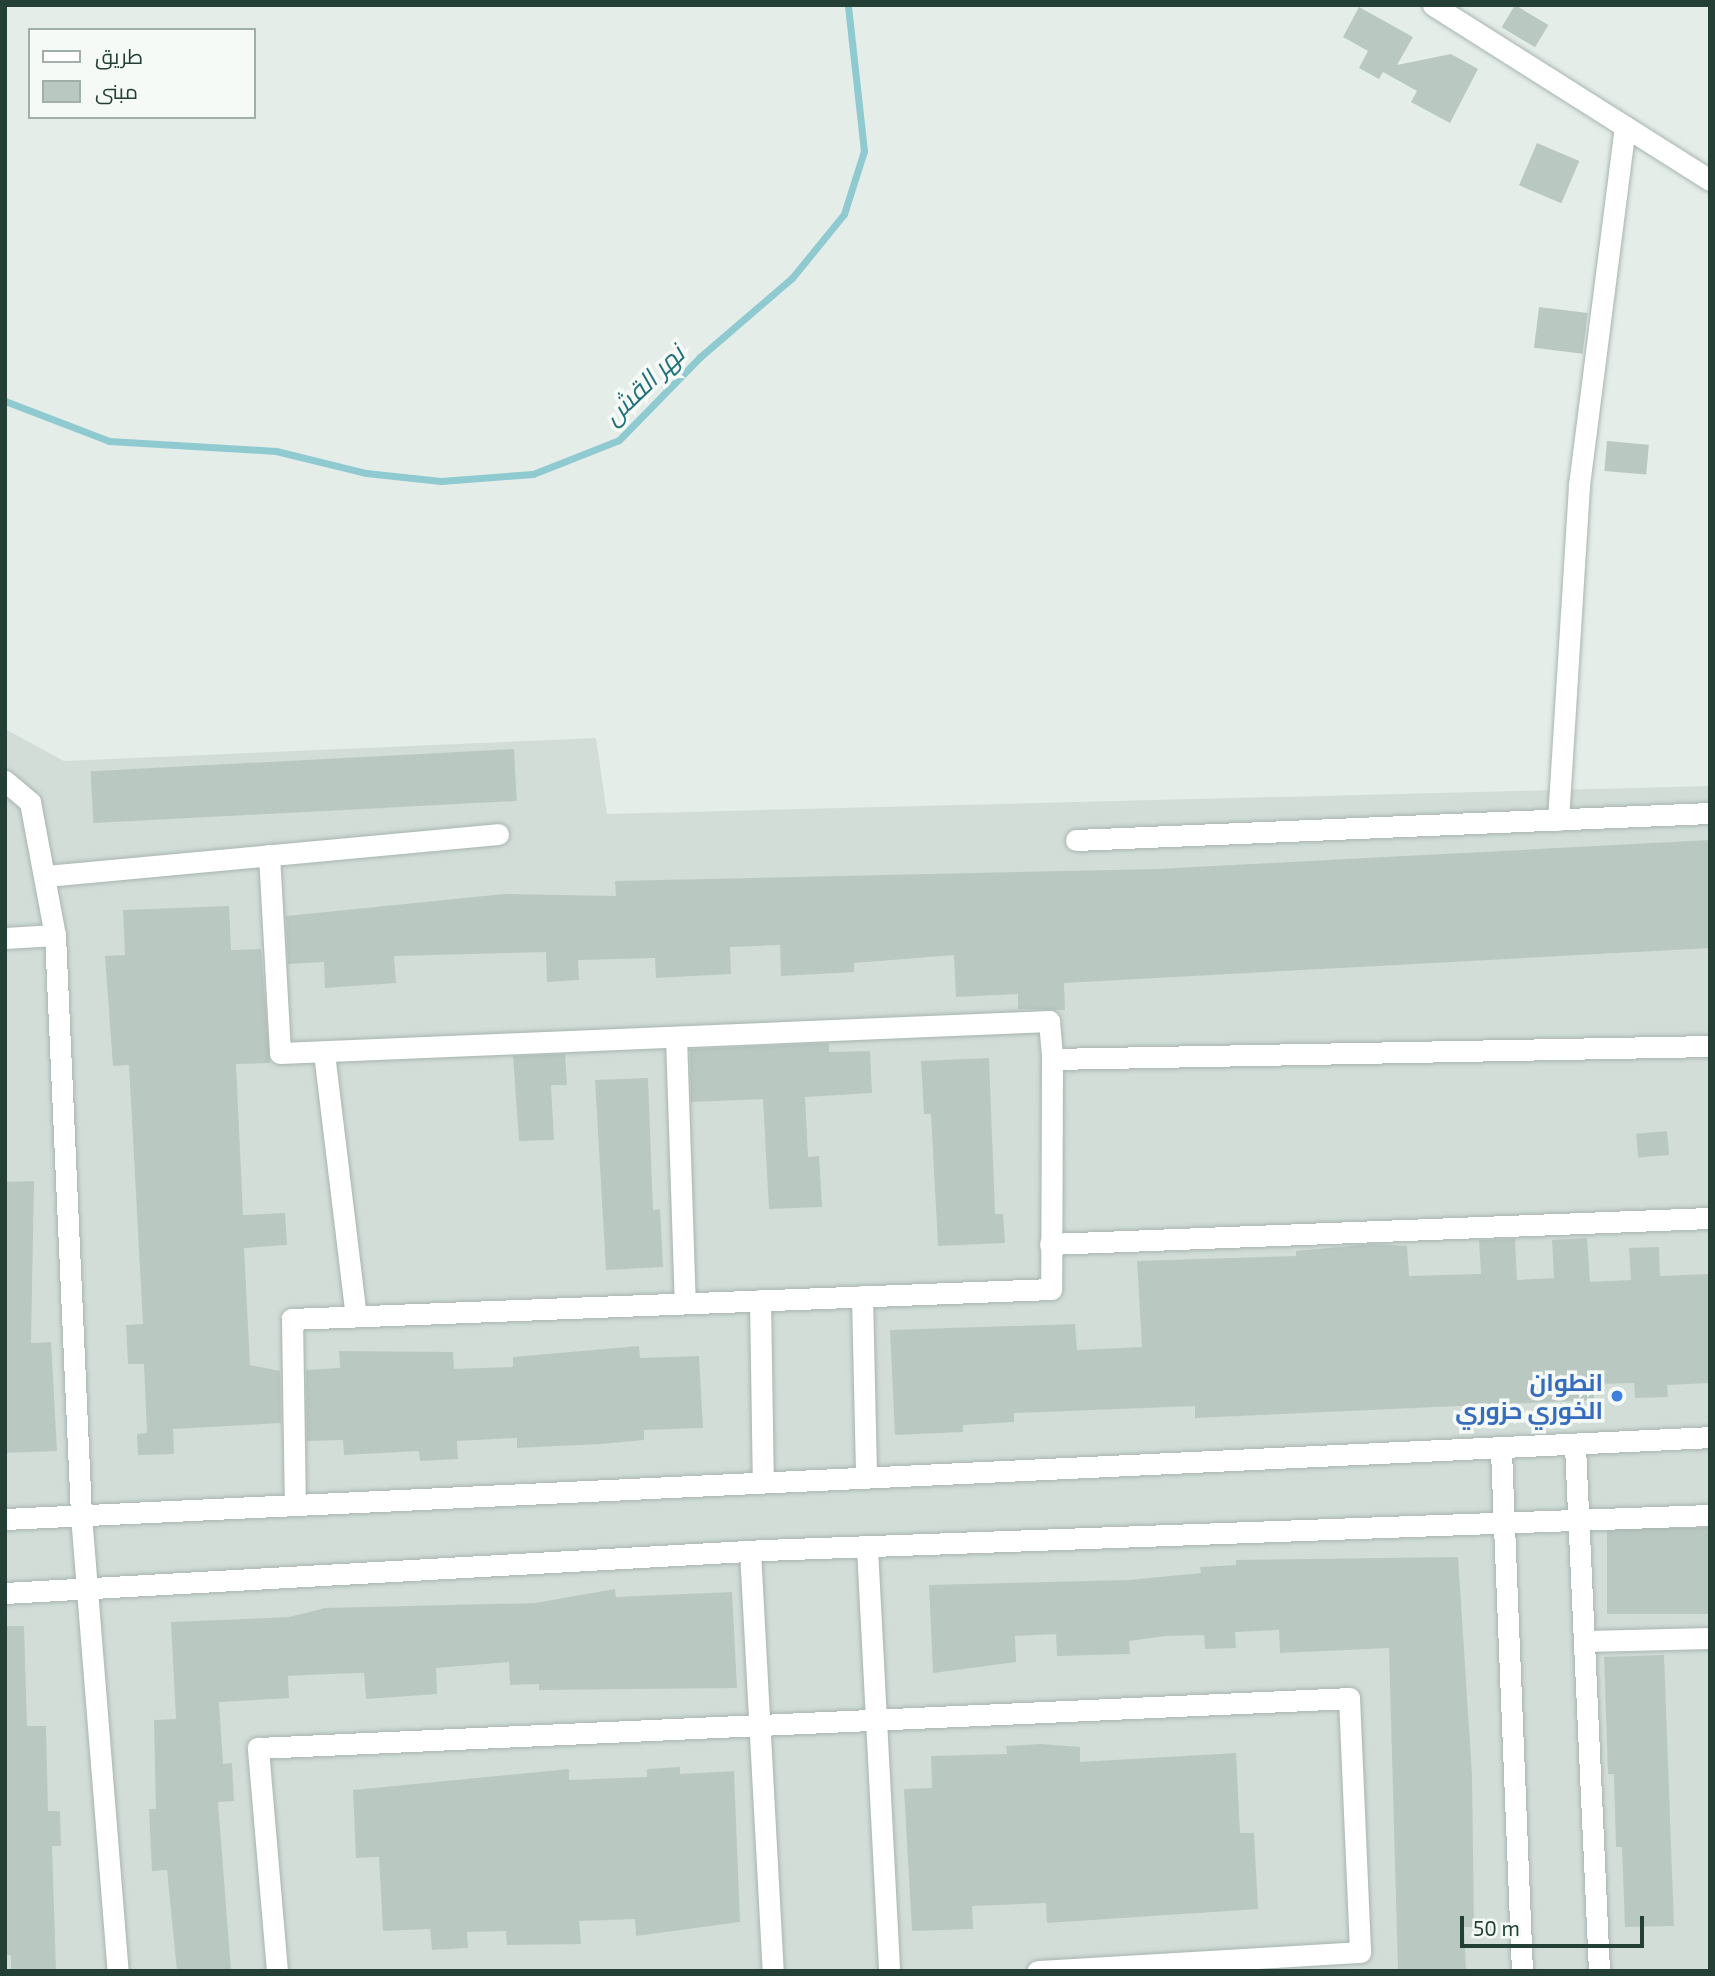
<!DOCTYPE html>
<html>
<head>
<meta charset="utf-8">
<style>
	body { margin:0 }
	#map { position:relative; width:1715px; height:1976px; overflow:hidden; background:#e5ede9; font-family:"Exo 2",Cairo,sans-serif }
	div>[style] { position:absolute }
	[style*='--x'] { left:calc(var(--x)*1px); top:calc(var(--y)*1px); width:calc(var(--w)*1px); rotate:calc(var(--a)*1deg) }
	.built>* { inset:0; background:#d3ddd8 }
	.stream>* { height:7px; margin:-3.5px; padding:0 3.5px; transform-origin:3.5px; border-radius:3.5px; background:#8fcad0 }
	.building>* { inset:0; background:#bac8c2; transform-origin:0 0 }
	.roads { filter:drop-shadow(0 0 2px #a7b5b0) drop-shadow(0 0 2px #a7b5b0) }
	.minor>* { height:21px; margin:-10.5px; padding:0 10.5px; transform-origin:10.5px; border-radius:10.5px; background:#fff }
	.dots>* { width:19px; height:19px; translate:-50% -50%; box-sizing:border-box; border:4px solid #f5faf7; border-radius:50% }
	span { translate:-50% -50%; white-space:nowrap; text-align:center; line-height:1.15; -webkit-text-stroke:7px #f5faf7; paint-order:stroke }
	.shop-label { font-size:24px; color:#366cbe; font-weight:700 }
	.right { translate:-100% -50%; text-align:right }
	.water-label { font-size:26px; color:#207079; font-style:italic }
	.frame { position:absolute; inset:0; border:7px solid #243f36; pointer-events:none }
	.legend { position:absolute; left:28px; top:28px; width:228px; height:91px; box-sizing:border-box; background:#f5faf7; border:2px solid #a1afaa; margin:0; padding:9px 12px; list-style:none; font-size:21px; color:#243f36 }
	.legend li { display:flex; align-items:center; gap:14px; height:35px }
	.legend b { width:35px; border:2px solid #a1afaa }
	.scale { position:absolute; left:1460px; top:1916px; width:184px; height:32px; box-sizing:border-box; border:4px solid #243f36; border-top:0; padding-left:9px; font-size:21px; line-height:24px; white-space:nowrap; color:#243f36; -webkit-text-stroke:5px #f5faf7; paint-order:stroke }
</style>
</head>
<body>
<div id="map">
	<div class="built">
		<div style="clip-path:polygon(5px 729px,64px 761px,596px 738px,607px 814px,1710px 786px,1710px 1971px,5px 1971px)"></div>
	</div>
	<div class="stream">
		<div style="--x:5;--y:401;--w:111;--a:21"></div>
		<div style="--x:109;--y:441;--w:167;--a:3.4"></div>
		<div style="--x:276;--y:451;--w:93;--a:13.7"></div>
		<div style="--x:366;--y:473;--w:75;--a:6.1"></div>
		<div style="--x:441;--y:481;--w:92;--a:-4.4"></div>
		<div style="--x:533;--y:474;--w:92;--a:-21.6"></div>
		<div style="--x:619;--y:440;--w:116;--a:-45.7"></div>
		<div style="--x:700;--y:357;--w:121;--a:-40.7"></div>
		<div style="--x:792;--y:278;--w:82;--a:-50.9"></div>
		<div style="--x:844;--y:214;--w:66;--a:-72.4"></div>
		<div style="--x:864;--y:151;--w:147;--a:-96.3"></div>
	</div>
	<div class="building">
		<div style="left:1515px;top:5px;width:39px;height:26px;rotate:31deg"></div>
		<div style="clip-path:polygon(1359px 7px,1413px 37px,1397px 65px,1451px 54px,1478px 69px,1450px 123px,1411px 102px,1417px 91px,1383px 72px,1379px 79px,1359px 68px,1368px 51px,1343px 37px)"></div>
		<div style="left:1537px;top:143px;width:46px;height:46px;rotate:23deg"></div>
		<div style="left:1539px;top:307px;width:49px;height:41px;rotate:7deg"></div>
		<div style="left:1607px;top:441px;width:42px;height:30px;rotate:5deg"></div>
		<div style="left:514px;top:749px;width:52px;height:424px;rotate:87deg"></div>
		<div style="clip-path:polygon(1710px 840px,1710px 948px,1064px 983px,1065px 1010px,1018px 1009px,1018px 994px,956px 997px,954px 955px,854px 963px,854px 972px,781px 976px,780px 945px,730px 947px,731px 974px,656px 978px,655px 958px,619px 959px,578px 960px,579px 980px,547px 982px,546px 952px,394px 956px,396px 983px,325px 988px,324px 962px,288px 964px,286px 916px,504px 894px,616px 896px,615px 881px,1157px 869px)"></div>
		<div style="clip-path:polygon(229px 906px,231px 950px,261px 949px,270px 1063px,236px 1064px,243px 1215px,285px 1213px,287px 1245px,244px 1248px,250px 1365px,280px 1371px,281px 1423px,173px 1429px,174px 1454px,138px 1455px,137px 1434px,147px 1433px,144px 1364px,128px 1364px,126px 1325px,143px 1324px,129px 1065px,113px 1066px,105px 956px,125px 955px,123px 910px)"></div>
		<div style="clip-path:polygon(829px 1043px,829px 1052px,870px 1051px,872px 1093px,805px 1097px,808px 1157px,819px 1156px,822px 1207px,769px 1209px,763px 1099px,691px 1102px,690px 1049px)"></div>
		<div style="clip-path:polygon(565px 1054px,567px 1085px,551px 1085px,554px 1140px,519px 1141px,513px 1056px)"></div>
		<div style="clip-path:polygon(989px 1058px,995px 1214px,1003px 1214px,1005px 1243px,938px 1246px,931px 1114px,924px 1114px,921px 1061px)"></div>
		<div style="clip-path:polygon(648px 1078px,653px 1210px,660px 1209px,663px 1267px,606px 1270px,595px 1080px)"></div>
		<div style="left:1667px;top:1131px;width:24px;height:31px;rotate:85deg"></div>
		<div style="clip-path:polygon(34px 1181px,31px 1343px,51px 1342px,57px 1451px,5px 1453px,5px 1182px)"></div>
		<div style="clip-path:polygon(1587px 1238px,1590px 1282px,1631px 1280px,1629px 1248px,1659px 1247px,1660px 1276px,1710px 1274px,1710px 1383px,1667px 1385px,1668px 1397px,1635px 1398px,1634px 1383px,1594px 1384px,1594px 1400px,1195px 1418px,1195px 1406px,1014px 1413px,1014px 1422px,963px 1425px,963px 1432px,895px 1435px,890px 1330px,1075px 1324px,1077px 1350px,1142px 1347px,1137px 1261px,1296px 1256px,1296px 1251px,1373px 1244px,1407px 1246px,1409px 1276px,1481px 1274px,1479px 1240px,1515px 1239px,1517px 1280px,1554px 1278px,1552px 1240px)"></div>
		<div style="clip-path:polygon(639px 1346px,640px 1358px,699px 1356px,703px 1428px,644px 1430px,644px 1440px,601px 1444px,517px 1448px,517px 1438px,457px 1441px,458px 1459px,420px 1461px,419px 1451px,344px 1455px,343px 1440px,307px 1441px,306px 1370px,340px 1368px,339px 1351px,453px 1352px,454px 1369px,513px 1367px,513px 1357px)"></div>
		<div style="left:1710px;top:1528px;width:86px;height:103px;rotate:90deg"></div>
		<div style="clip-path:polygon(1458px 1557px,1472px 1774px,1474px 1927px,1464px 1927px,1466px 1971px,1398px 1971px,1389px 1648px,1280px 1653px,1279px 1630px,1235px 1632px,1236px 1648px,1205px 1649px,1204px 1635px,1165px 1636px,1129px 1641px,1130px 1654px,1057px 1656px,1056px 1634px,1015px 1636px,1016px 1662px,933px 1673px,929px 1585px,1129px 1580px,1201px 1573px,1200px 1567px,1236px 1565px,1236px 1560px)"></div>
		<div style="clip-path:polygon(615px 1589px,616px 1597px,732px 1592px,737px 1688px,539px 1690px,539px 1684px,510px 1685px,509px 1662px,436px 1668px,437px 1694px,366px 1699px,364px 1673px,328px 1674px,288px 1676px,289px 1698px,219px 1702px,223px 1764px,232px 1763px,234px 1801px,218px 1802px,231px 1971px,177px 1971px,167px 1870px,152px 1871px,149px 1809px,156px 1809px,154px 1720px,176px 1719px,171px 1622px,289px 1617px,325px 1608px,535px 1603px)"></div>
		<div style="clip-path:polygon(5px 1626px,24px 1626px,27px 1726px,46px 1726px,48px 1811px,60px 1811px,61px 1846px,52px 1846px,56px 1971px,11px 1971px,11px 1955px,5px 1955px)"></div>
		<div style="clip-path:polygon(1664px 1655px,1674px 1926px,1625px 1927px,1622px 1847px,1616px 1847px,1614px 1774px,1608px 1774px,1604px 1657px)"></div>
		<div style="clip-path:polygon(1041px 1744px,1080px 1747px,1080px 1762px,1236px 1753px,1240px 1833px,1254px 1833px,1258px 1909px,1047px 1923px,1046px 1903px,972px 1906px,973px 1929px,912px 1931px,904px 1789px,932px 1788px,931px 1756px,1007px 1754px,1006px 1746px)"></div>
		<div style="clip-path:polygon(680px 1767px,680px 1774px,734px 1771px,740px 1922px,636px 1936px,635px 1919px,579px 1921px,581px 1944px,507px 1945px,506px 1931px,467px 1932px,468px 1948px,432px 1950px,430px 1929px,383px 1931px,379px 1857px,356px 1858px,353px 1790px,569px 1769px,569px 1780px,647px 1777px,647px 1769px)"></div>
	</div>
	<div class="roads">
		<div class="minor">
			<div style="--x:1433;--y:5;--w:328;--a:32.3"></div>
			<div style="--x:5;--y:781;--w:33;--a:40"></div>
			<div style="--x:30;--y:802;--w:135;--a:79.4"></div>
			<div style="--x:55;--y:935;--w:50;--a:176.6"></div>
			<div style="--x:1558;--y:820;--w:336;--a:-86.4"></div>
			<div style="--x:1579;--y:485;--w:361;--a:-82.7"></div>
			<div style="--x:1076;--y:840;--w:635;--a:-2.44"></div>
			<div style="--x:269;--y:855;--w:198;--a:86.8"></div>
			<div style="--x:280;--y:1053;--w:770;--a:-2.38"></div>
			<div style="--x:1049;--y:1021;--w:38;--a:85"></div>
			<div style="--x:1052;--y:1059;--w:230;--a:90.2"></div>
			<div style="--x:1051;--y:1289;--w:760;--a:177.74"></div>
			<div style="--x:292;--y:1319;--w:185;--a:89.1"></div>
			<div style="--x:46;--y:876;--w:454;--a:-5.3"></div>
			<div style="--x:55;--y:935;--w:581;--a:87.43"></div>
			<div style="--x:81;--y:1515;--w:457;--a:85.4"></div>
			<div style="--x:676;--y:1037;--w:266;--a:88.1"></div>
			<div style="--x:324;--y:1053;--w:265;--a:83.1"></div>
			<div style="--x:1052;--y:1059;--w:658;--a:-1.13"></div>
			<div style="--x:1050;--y:1244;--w:661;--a:-2.26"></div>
			<div style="--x:862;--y:1296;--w:179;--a:88.7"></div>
			<div style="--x:760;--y:1300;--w:181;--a:89.1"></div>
			<div style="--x:1575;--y:1446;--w:526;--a:87.38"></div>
			<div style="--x:1501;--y:1451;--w:520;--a:87.69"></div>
			<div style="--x:5;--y:1519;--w:1707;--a:-2.75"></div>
			<div style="--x:867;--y:1548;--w:424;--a:87"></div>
			<div style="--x:750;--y:1551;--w:421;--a:86.9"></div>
			<div style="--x:5;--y:1593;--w:760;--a:-3.24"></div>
			<div style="--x:764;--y:1550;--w:947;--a:-2.12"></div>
			<div style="--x:1586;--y:1641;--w:124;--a:-1.4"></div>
			<div style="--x:277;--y:1971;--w:224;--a:-94.9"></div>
			<div style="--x:258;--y:1748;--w:1092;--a:-2.62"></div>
			<div style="--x:1349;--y:1698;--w:254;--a:87.5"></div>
			<div style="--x:1360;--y:1952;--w:323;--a:176.6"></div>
		</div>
	</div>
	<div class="dots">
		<div style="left:1617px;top:1396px;background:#3f7fe0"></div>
	</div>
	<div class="shop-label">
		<span class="right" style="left:1603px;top:1396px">انطوان<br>الخوري حزوري</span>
	</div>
	<div class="water-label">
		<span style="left:643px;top:384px;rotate:-44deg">نهر القش</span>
	</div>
	<div class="frame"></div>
	<ul class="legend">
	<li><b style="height:9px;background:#fff"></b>طريق</li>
	<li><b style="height:19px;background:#bac8c2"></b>مبنى</li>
	</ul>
	<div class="scale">50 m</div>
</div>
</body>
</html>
